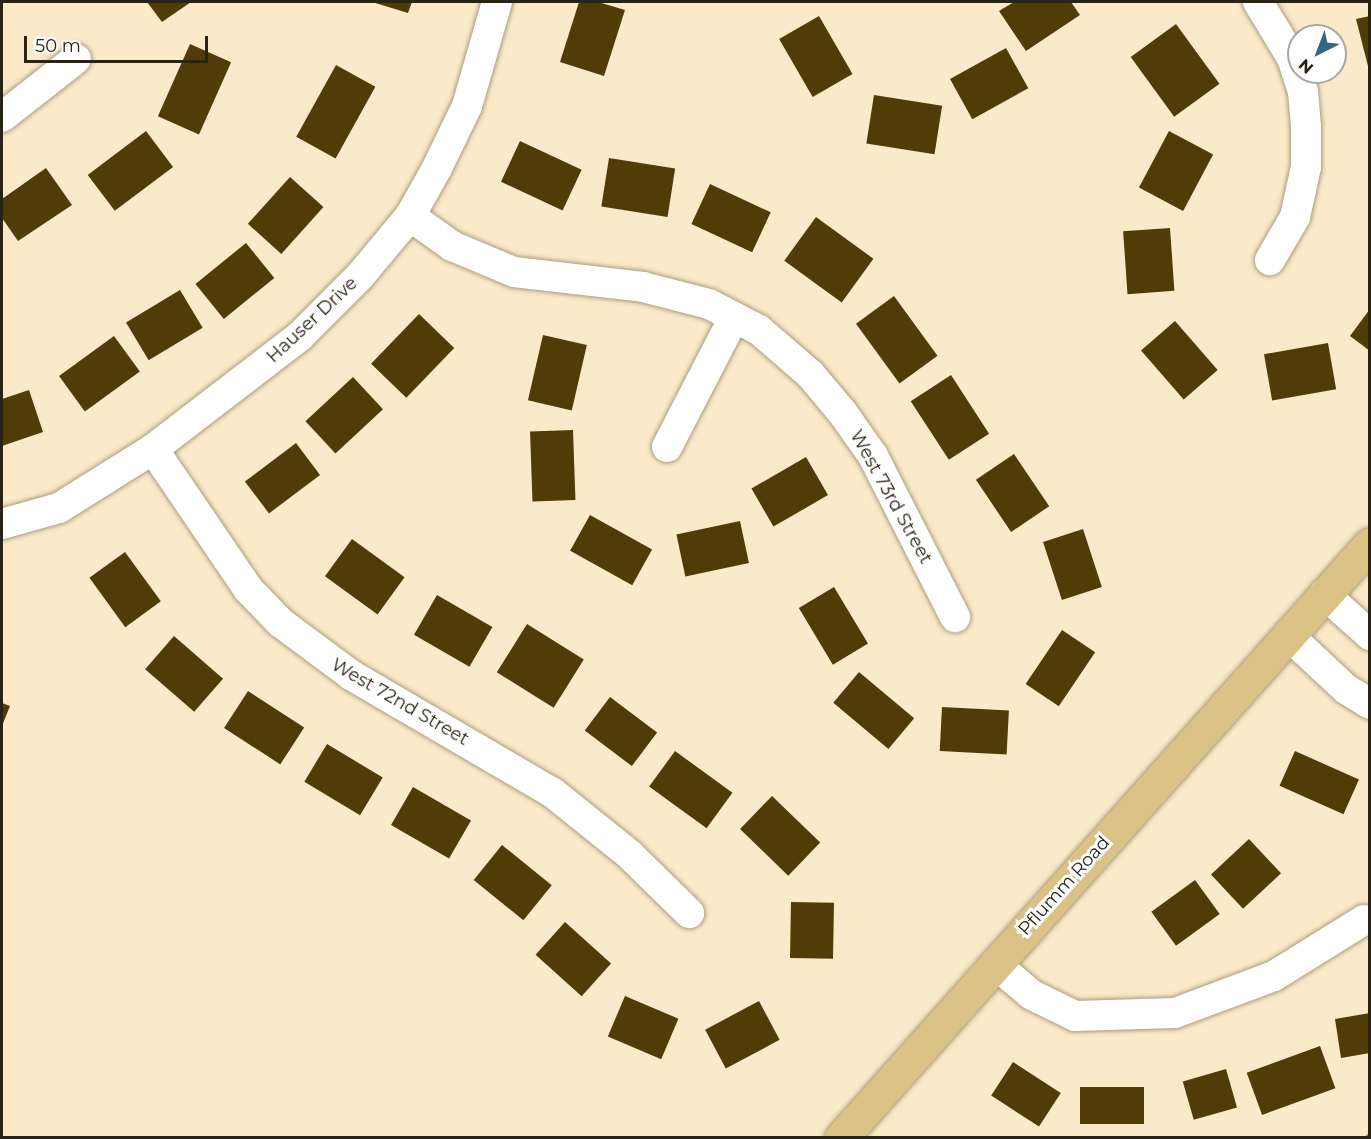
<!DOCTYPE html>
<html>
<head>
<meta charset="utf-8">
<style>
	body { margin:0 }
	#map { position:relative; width:1371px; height:1139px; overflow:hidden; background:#faeac9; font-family:Montserrat,sans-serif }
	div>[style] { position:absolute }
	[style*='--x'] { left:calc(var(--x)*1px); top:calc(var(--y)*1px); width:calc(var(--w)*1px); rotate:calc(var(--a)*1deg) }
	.stream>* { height:8px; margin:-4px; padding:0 4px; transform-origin:4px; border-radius:4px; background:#b48c2d }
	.building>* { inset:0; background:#513c07; transform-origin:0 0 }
	.roads { filter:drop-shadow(0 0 2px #ab9c7d) drop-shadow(0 0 2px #ab9c7d) }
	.minor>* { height:30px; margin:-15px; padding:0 15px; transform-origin:15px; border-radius:15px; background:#fff }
	.major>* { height:33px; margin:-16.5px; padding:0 16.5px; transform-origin:16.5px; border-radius:16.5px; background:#dac185 }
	span { translate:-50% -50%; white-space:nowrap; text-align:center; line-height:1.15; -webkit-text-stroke:6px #fff; paint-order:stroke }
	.street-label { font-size:18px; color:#292317 }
	.frame { position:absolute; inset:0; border:3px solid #292317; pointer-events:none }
	.north { position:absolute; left:1287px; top:24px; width:60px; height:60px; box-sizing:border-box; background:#fff; border:2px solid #a9a7a2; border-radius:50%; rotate:222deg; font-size:16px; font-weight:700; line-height:24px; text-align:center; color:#292317 }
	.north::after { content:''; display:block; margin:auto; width:21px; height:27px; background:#326683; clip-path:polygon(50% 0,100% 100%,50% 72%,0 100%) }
	.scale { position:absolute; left:24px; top:36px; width:184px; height:27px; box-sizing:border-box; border:3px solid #292317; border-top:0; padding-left:8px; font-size:18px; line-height:21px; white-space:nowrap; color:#292317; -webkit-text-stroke:4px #fff; paint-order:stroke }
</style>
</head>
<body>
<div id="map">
	<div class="stream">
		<div style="--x:1369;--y:1138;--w:1;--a:-45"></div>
	</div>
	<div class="building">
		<div style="clip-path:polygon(147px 2px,191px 2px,162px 22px)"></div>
		<div style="clip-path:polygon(372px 2px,412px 2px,408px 13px)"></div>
		<div style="clip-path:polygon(579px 2px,598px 2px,625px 10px,604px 76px,560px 62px)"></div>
		<div style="clip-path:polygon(1014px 2px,1071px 2px,1080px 15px,1026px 51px,999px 11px)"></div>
		<div style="left:819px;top:16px;width:67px;height:46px;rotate:60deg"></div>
		<div style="clip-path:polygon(1370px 16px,1370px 70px,1369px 70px,1356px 19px)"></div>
		<div style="left:1176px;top:24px;width:74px;height:56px;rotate:54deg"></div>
		<div style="left:190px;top:44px;width:45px;height:79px;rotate:24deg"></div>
		<div style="left:1006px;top:48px;width:46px;height:64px;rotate:61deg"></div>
		<div style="left:336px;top:65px;width:45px;height:82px;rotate:29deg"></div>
		<div style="left:874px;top:95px;width:69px;height:49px;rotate:9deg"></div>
		<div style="left:146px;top:131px;width:45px;height:73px;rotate:53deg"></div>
		<div style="left:1169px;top:131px;width:50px;height:64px;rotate:28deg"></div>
		<div style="left:520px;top:141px;width:68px;height:45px;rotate:25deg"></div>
		<div style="left:609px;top:158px;width:67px;height:49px;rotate:9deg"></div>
		<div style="clip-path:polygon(46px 168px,72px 205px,18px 241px,2px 218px,2px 199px)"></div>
		<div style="left:290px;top:177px;width:45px;height:63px;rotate:42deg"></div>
		<div style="left:710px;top:184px;width:67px;height:44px;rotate:25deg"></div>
		<div style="left:816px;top:217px;width:71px;height:54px;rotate:36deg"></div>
		<div style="left:1170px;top:228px;width:63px;height:47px;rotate:86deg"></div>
		<div style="left:246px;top:243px;width:45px;height:65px;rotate:51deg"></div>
		<div style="left:180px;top:290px;width:44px;height:63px;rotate:59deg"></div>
		<div style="left:894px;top:296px;width:74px;height:47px;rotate:54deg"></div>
		<div style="clip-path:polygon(1370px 309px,1370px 351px,1350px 336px)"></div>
		<div style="left:419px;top:314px;width:49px;height:69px;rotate:44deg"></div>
		<div style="left:1175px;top:321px;width:65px;height:45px;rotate:49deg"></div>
		<div style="left:543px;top:335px;width:45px;height:67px;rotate:13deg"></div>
		<div style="left:114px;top:336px;width:44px;height:68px;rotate:54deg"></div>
		<div style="left:1328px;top:343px;width:47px;height:65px;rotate:80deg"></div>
		<div style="left:951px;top:375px;width:70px;height:48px;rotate:57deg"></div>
		<div style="left:353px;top:377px;width:44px;height:65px;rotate:47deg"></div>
		<div style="clip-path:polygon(29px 390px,43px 432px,2px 446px,2px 399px)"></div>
		<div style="left:573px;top:430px;width:70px;height:43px;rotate:88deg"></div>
		<div style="left:296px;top:443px;width:40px;height:64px;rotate:53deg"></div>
		<div style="left:1014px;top:454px;width:63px;height:46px;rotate:56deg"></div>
		<div style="left:806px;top:457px;width:44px;height:63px;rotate:60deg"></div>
		<div style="left:590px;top:515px;width:71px;height:41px;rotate:29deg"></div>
		<div style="left:740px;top:521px;width:43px;height:65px;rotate:78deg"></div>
		<div style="left:1083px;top:529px;width:61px;height:42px;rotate:72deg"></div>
		<div style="left:352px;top:539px;width:65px;height:46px;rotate:36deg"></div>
		<div style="left:125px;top:552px;width:61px;height:44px;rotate:54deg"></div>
		<div style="left:834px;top:587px;width:66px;height:41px;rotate:59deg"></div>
		<div style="left:437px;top:595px;width:64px;height:46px;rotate:30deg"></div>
		<div style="left:527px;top:624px;width:67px;height:57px;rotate:32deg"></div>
		<div style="left:1062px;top:630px;width:40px;height:65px;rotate:34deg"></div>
		<div style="left:174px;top:636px;width:65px;height:44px;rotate:41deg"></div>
		<div style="left:859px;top:672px;width:72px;height:40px;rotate:40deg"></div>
		<div style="left:248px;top:691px;width:67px;height:44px;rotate:33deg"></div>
		<div style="left:610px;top:697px;width:59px;height:42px;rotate:37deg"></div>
		<div style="clip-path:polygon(2px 703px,10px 706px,2px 726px)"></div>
		<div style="left:942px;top:707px;width:67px;height:44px;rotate:3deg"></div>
		<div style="left:327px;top:744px;width:65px;height:44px;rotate:31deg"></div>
		<div style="left:675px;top:751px;width:71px;height:44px;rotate:36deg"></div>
		<div style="left:1295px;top:751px;width:70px;height:38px;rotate:24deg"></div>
		<div style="left:413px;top:787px;width:67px;height:44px;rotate:30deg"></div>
		<div style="left:772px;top:796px;width:67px;height:46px;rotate:44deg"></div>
		<div style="left:1249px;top:839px;width:47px;height:52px;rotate:47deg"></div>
		<div style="left:502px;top:845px;width:64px;height:45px;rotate:39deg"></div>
		<div style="left:1195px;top:880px;width:42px;height:54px;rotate:54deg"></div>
		<div style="left:791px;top:902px;width:43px;height:56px;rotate:1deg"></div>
		<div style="left:565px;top:922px;width:62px;height:44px;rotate:42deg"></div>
		<div style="left:625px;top:996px;width:58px;height:44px;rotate:23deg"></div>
		<div style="left:759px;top:1001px;width:44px;height:61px;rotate:62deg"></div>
		<div style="clip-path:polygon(1370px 1013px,1370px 1053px,1341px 1058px,1335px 1019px)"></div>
		<div style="left:1320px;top:1046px;width:45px;height:78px;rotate:70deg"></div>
		<div style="left:1013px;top:1062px;width:57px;height:40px;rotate:33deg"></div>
		<div style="left:1226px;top:1069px;width:40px;height:45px;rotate:74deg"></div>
		<div style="left:1144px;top:1087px;width:37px;height:64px;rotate:90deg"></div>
	</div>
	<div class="roads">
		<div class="minor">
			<div style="--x:1258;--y:2;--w:66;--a:58.7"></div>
			<div style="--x:1292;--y:58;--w:36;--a:72"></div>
			<div style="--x:1303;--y:92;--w:35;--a:85"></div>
			<div style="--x:1306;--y:127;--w:40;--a:90"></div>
			<div style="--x:1306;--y:167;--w:51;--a:102.4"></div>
			<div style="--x:1295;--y:217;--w:50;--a:120.2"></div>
			<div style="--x:2;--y:117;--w:94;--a:-38.1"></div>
			<div style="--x:410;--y:216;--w:52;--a:35.5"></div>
			<div style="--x:452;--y:246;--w:67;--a:22.8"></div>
			<div style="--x:514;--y:272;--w:130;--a:6.6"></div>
			<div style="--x:643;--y:287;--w:68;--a:14.4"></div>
			<div style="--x:709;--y:304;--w:56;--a:27.5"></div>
			<div style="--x:759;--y:330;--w:67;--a:40.8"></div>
			<div style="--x:810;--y:374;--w:50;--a:49.9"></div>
			<div style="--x:842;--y:412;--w:54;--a:54.8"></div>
			<div style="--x:873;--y:456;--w:181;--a:63"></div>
			<div style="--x:667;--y:447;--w:146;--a:-62.7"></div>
			<div style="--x:153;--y:449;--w:169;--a:55.8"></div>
			<div style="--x:248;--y:589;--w:47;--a:45.9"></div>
			<div style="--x:281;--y:623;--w:87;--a:36.6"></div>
			<div style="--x:351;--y:675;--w:234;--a:30.3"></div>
			<div style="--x:553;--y:793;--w:99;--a:38.8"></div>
			<div style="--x:630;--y:855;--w:83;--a:44.5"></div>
			<div style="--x:2;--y:524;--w:59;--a:-15.7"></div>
			<div style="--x:59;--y:508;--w:111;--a:-32.1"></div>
			<div style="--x:153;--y:449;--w:185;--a:-37.5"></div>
			<div style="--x:300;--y:336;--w:85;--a:-45"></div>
			<div style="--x:360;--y:276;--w:78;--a:-50.2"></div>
			<div style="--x:410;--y:216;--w:55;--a:-60.6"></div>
			<div style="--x:437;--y:168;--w:69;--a:-64.2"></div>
			<div style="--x:467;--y:106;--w:108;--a:-73.9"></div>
			<div style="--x:1324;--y:594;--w:62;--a:41.7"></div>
			<div style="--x:1288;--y:635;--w:79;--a:43"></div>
			<div style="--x:1346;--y:689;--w:28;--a:32"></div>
			<div style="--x:995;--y:964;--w:48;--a:40"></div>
			<div style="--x:1032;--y:995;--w:48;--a:26"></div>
			<div style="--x:1075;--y:1016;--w:100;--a:-1.7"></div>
			<div style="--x:1175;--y:1013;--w:106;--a:-20.5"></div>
			<div style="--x:1274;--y:976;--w:106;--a:-31.9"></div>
		</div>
		<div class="major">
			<div style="--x:841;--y:1138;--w:795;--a:-48.31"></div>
		</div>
	</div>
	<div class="street-label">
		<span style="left:312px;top:320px;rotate:-43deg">Hauser Drive</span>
		<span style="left:891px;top:497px;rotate:61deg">West 73rd Street</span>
		<span style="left:400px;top:702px;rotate:30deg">West 72nd Street</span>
		<span style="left:1064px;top:886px;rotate:-48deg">Pflumm Road</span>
	</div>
	<div class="frame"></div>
	<div class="north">N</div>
	<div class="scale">50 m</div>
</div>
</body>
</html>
